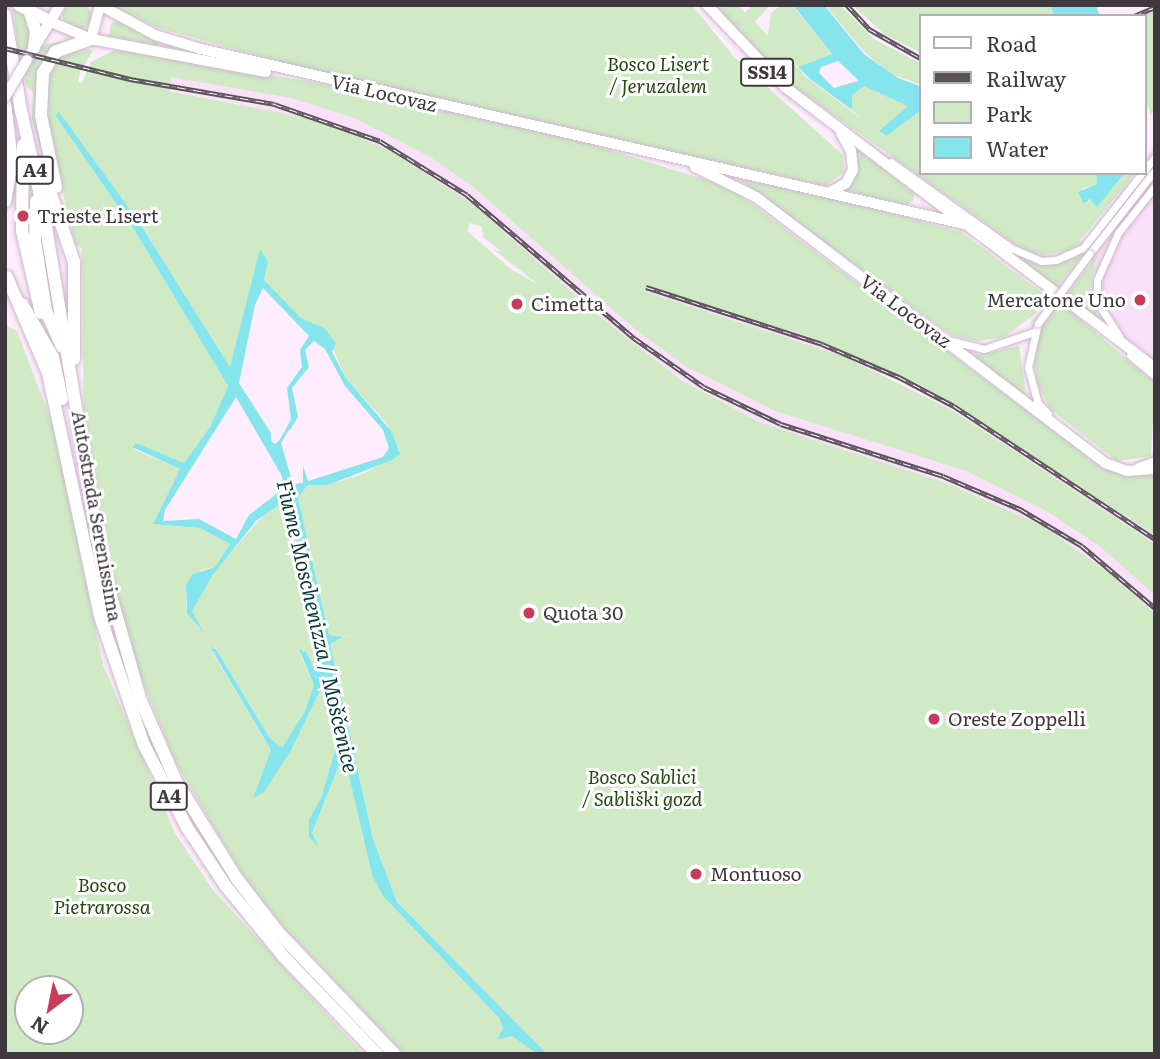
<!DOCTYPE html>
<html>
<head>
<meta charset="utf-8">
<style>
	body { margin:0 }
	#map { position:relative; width:1160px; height:1059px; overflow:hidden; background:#feedfc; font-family:Literata,serif }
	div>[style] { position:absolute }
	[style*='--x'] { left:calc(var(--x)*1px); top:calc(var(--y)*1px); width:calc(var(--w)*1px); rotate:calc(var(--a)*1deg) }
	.built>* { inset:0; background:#fbe0f9 }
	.green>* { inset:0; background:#cfeac5 }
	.round { border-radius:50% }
	.water>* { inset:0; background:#86e5ec }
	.stream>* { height:2.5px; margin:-1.25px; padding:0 1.25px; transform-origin:1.25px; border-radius:1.25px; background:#86e5ec }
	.roads { filter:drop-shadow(0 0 2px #ccb8ca) drop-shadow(0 0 2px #ccb8ca) }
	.minor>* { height:7px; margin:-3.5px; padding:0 3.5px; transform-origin:3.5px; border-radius:3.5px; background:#fff }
	.primary>* { height:10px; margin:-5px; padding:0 5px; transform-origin:5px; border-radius:5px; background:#fff }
	.motorway>* { height:12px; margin:-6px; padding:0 6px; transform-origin:6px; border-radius:6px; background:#fff }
	.rail>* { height:5px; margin-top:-2.5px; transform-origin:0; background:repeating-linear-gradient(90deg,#fff 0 8px,#5b525a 0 16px); box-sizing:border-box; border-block:2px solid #5b525a }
	.bridges { filter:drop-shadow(0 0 2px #ccb8ca) drop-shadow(0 0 2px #ccb8ca) }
	.minor-bridge>* { height:7px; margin:-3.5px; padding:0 3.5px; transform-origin:3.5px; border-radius:3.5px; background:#fff }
	.primary-bridge>* { height:10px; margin:-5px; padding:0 5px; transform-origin:5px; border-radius:5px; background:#fff }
	.dots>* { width:19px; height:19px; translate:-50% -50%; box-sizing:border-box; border:4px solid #fff; border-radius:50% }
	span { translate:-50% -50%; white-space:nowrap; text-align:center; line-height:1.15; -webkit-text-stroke:6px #fff; paint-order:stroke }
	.shield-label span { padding:2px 5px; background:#fff; border:2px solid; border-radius:5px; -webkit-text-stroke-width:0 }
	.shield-label { font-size:18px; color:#40383f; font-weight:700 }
	.park-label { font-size:19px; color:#23490f; font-style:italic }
	.street-label { font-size:19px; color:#40383f }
	.poi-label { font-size:19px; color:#40383f }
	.left { translate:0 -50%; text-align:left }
	.right { translate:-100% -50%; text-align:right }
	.water-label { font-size:21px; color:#09393c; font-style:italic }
	.frame { position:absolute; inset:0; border:7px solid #40383f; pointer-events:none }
	.legend { position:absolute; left:919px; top:14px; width:228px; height:161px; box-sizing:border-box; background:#fff; border:2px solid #b3afb2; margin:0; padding:9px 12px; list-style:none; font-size:21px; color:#40383f }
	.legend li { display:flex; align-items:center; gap:14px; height:35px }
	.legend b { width:35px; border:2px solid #b3afb2 }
	.north { position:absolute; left:14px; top:975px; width:70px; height:70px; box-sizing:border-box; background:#fff; border:2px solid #b3afb2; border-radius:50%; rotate:212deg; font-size:19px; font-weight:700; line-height:28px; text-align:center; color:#40383f }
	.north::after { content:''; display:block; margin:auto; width:24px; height:32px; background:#ca3a5a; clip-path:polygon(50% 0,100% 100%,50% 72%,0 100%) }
</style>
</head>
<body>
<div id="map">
	<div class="built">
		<div style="clip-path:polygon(171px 76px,291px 98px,354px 118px,430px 157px,472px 186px,635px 329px,687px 367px,775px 411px,965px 471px,1046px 511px,1099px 546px,1155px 595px,1155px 614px,1109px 573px,1043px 526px,949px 484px,759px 422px,681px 380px,599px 316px,470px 202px,387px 149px,313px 119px,168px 90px)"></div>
		<div style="clip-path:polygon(837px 120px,1026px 252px,1086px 239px,1135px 173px,1144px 173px,1144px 161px,1155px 148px,1155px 361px,1100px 321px,1091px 308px,1088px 295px,1095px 257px,1066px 296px,1055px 288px,1082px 255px,1049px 266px,1021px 261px)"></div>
		<div style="clip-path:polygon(647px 284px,693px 303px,805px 335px,921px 385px,1155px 535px,1155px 544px,952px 410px,889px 375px,678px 306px,644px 291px)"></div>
	</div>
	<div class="green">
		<div class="round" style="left:63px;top:2px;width:28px;height:28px"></div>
		<div style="clip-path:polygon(110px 5px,692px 5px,734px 57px,843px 155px,844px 172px,825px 186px,508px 114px,284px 63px,156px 27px)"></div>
		<div style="clip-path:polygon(712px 5px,738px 5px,745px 13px,752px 5px,770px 5px,755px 22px,768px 36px,771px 13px,781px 5px,792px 5px,832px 54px,798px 67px,776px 44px,806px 77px,862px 119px,852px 110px,852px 95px,864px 85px,909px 106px,879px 131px,885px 136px,920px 111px,920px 173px,1096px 173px,1097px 184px,1081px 189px,1084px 204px,1115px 186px,1125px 173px,1135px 173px,1072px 250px,1043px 255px,1026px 252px,779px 76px)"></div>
		<div style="clip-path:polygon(825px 5px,840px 5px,874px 39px,920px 63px,920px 84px,893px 75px,865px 53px)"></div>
		<div style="clip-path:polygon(852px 5px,1050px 5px,1054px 16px,920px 16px,920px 52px,885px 35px)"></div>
		<div style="clip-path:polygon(13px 9px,25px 12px,33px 27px,30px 45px,20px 62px)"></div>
		<div style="clip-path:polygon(1155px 10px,1155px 108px,1151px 116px,1144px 94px,1142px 16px)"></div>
		<div style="clip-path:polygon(117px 21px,159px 40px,159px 46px,109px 36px,111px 24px)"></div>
		<div style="clip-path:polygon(80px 39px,49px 51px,39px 69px,50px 184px,32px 118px,33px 92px,26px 86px,25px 75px,41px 45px)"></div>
		<div style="clip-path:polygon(evenodd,74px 48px,93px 50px,80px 72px,78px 82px,82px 83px,91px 62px,115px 50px,324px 84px,574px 139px,729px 187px,1088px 457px,1123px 475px,1155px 474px,1155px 535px,921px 385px,805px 335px,693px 303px,647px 284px,644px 291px,845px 357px,952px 410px,1155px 544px,1155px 595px,1099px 546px,1046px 511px,966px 471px,775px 411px,687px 367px,635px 329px,472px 186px,430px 157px,354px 118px,291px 98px,171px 77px,169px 91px,313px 119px,387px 149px,470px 202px,599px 316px,681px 380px,759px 422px,949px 484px,1043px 526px,1109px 573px,1155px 614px,1155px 1054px,547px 1054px,397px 902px,373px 839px,330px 644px,370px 625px,343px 637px,329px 635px,298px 497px,308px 485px,328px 485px,363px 474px,400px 453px,387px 424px,346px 378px,324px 328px,301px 319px,264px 280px,268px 262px,260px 258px,230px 367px,137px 219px,59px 113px,55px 115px,135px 231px,228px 386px,210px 427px,184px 463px,133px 444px,135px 450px,180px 469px,153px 524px,200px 528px,230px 544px,215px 567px,202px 570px,186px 584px,186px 607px,199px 627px,202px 629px,191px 611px,217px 568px,270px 508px,288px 498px,321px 665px,318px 671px,314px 670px,303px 649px,301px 656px,314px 685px,305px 711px,282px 748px,270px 738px,215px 647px,212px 652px,271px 750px,253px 798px,290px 752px,321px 689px,328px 685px,338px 741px,321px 798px,309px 819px,309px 837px,314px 841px,312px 833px,339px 765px,346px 763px,372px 875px,383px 896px,499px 1018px,503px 1028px,497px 1038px,512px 1036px,537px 1054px,404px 1054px,287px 931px,241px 873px,175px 761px,127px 643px,84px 415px,82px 248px,75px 244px,43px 108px,52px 60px,74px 48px,469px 223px,482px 227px,483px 237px,501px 251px,494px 250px,539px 285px,512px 270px,468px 232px,469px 223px)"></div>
		<div style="clip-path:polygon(858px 149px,915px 194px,913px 201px,906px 205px,847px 191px,855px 177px)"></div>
		<div style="clip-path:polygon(739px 179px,835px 198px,961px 232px,1046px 296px,1035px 314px,1004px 337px,977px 341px,949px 334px)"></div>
		<div style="clip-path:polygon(1085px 252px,1055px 288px,1021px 261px,1049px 266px)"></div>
		<div style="clip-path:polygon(1097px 255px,1088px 295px,1100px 321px,1066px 296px)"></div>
		<div style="clip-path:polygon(1056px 307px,1058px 313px,1060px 308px,1068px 309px,1155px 383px,1151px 456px,1117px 461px,1050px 409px,1037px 383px,1034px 358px,1040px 331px)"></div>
		<div style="clip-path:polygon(evenodd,5px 325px,17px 331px,55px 431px,103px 665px,175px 833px,213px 890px,363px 1054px,5px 1054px,5px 325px,28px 989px,70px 989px,70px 1031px,28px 1031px,28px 989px)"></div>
		<div style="clip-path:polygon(1019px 346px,1026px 394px,1024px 396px,973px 356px)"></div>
	</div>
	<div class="water">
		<div style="clip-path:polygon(evenodd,793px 5px,824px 5px,864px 54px,898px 78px,920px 86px,920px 111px,886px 136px,879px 131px,908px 106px,864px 86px,852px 95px,852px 110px,810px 79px,798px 67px,832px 54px,793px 5px,838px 61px,858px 80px,858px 81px,834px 88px,819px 73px,821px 67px,838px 61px)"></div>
		<div style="clip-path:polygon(1050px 5px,1096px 5px,1100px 16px,1054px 16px)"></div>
		<div style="clip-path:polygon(evenodd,59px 112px,137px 219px,230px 367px,260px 249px,268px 262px,264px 280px,301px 318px,324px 328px,336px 343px,332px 352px,346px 378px,392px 432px,400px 454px,392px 460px,328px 485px,308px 485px,298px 497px,329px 635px,343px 637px,371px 623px,330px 644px,373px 839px,397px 902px,547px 1054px,537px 1054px,512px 1036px,497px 1039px,503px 1028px,499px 1018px,383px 896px,372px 875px,346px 763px,339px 765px,312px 833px,319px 848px,309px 837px,309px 819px,321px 798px,338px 741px,328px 685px,321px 689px,290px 752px,264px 792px,253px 798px,271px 750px,210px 647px,216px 649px,270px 738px,282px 748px,305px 711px,314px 685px,299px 649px,306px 652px,315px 670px,321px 665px,288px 498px,256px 521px,214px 573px,192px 611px,204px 633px,187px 613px,186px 584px,193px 574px,215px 567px,230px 544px,200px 528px,153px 524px,180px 469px,132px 447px,136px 443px,184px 463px,210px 427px,228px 386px,135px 231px,55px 115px,59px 112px,263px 288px,309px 336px,300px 350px,302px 367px,287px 388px,291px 419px,286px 429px,290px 430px,298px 417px,292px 388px,309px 367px,305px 350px,314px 341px,325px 349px,345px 386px,383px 430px,389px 448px,383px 457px,308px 481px,303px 466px,303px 483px,293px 484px,280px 440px,275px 444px,271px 441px,271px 433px,239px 383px,255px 305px,263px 288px,59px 112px,236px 397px,282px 476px,283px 489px,249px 515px,236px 539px,199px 519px,163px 521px,165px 510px,236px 397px)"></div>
		<div style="clip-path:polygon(1096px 173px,1125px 173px,1097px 207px,1090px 199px,1084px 204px,1078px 192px,1097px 184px)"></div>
	</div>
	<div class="stream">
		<div style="--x:280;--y:441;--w:22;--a:-60"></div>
	</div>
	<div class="roads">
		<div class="minor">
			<div style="--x:891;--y:162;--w:148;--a:35.6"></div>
			<div style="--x:1011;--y:248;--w:33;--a:23"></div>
			<div style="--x:1041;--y:261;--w:15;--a:-4"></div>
			<div style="--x:1056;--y:260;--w:30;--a:-24"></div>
			<div style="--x:1083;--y:248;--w:95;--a:-51.8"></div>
			<div style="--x:1144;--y:171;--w:18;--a:-52"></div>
			<div style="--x:1089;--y:254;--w:107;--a:-51.8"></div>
			<div style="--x:1119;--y:336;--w:40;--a:-122.9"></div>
			<div style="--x:1097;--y:302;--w:22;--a:-90"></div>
			<div style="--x:1097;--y:280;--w:51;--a:-65.9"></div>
			<div style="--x:1118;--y:233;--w:60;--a:-51.8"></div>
			<div style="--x:948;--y:340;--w:37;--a:14"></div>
			<div style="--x:984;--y:349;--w:53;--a:-18.8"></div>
			<div style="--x:1130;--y:355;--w:33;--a:40"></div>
			<div style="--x:1037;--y:402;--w:16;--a:47"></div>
			<div style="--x:1038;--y:404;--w:38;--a:-105"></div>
			<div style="--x:1028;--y:367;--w:45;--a:-77.2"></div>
			<div style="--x:1138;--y:466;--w:18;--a:-19"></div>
		</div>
		<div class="primary">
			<div style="--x:100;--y:5;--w:63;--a:28.6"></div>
			<div style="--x:155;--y:35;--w:48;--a:16.9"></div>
			<div style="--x:201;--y:49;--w:783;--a:12.92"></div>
			<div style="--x:707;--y:5;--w:113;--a:46.4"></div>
			<div style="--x:785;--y:87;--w:465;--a:37.2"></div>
			<div style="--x:49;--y:21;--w:46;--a:23.2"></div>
			<div style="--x:91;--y:39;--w:178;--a:10.7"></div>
			<div style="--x:91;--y:39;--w:35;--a:-75"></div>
			<div style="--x:27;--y:60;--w:64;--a:-59"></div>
			<div style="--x:695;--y:167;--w:68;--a:26.2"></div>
			<div style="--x:756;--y:197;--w:439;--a:37.3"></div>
			<div style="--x:1105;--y:463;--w:23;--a:20"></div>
			<div style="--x:1127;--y:471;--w:28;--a:-4"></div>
			<div style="--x:830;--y:192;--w:18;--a:-29"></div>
			<div style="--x:846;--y:183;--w:15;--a:-62"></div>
			<div style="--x:853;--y:170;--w:19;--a:-96"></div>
			<div style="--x:851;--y:151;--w:21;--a:-119"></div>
		</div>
		<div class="motorway">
			<div style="--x:19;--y:5;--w:34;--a:28"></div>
			<div style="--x:29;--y:10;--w:22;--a:72"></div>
			<div style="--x:36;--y:31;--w:17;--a:97"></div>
			<div style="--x:5;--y:15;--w:97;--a:80.5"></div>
			<div style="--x:5;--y:104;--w:58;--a:83.1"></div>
			<div style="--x:12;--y:162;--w:40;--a:100"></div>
			<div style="--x:20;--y:106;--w:106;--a:77.4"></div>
			<div style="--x:43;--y:209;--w:357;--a:80.6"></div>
			<div style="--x:101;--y:561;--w:146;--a:74.1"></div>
			<div style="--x:141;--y:701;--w:87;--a:66.4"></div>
			<div style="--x:176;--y:781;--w:115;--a:58.1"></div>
			<div style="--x:237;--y:879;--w:67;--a:52.3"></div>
			<div style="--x:278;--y:932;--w:168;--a:46.4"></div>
			<div style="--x:23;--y:145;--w:86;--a:90.7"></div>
			<div style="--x:22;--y:231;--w:84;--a:77"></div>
			<div style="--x:41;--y:165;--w:102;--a:71.2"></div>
			<div style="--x:74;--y:262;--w:97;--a:90"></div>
			<div style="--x:56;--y:187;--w:74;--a:-101.8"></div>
			<div style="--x:41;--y:115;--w:42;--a:-87.3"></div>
			<div style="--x:43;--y:73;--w:24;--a:-60"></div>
			<div style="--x:55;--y:52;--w:38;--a:-20"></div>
			<div style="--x:36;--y:201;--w:40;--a:91.4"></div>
			<div style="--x:35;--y:241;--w:71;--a:81.1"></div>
			<div style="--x:46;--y:311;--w:39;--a:66"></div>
			<div style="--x:7;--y:277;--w:104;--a:66.9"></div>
			<div style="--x:48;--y:373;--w:249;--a:77.9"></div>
			<div style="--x:100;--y:616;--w:136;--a:71.2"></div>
			<div style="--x:144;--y:745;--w:95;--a:62.4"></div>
			<div style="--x:188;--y:829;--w:67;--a:56.5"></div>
			<div style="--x:225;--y:885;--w:93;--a:50.7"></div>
			<div style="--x:284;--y:957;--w:134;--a:46.2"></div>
			<div style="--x:22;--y:304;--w:61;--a:59.7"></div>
			<div style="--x:53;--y:357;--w:43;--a:77.9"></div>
		</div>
	</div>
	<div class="rail">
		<div style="--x:847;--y:5;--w:33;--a:47"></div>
		<div style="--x:869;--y:29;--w:59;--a:29.6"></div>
		<div style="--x:1134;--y:16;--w:23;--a:-23"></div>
		<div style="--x:5;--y:48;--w:129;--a:13.9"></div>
		<div style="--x:130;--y:79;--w:146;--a:9.8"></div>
		<div style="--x:274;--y:104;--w:112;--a:19.2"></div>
		<div style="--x:380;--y:141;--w:102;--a:31.8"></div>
		<div style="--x:467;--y:195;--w:220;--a:40.6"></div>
		<div style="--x:634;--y:338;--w:85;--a:35"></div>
		<div style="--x:704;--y:387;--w:85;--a:25.7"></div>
		<div style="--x:781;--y:424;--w:170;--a:17.8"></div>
		<div style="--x:943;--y:476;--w:84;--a:23.2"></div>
		<div style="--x:1020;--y:509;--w:72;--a:30.8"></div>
		<div style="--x:1082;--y:546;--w:96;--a:40.3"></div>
		<div style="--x:646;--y:287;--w:185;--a:17.9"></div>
		<div style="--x:822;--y:344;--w:84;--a:23.2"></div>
		<div style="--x:899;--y:377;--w:62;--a:27.8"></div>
		<div style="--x:954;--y:406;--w:241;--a:33.5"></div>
	</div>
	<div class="bridges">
		<div class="minor-bridge">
			<div style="--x:1038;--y:323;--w:86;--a:-53.5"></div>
		</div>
		<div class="primary-bridge">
			<div style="--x:5;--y:97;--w:43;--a:-59.3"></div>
		</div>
	</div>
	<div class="dots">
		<div style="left:23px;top:216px;background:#ca3a5a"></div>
		<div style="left:1140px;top:300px;background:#ca3a5a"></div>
		<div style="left:517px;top:304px;background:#ca3a5a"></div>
		<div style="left:529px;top:613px;background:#ca3a5a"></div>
		<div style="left:934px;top:719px;background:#ca3a5a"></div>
		<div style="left:696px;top:874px;background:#ca3a5a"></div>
	</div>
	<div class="shield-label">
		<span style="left:767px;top:72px">SS14</span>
		<span style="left:35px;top:170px">A4</span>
		<span style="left:169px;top:796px">A4</span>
	</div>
	<div class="park-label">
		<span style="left:658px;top:75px">Bosco Lisert<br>/ Jeruzalem</span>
		<span style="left:642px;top:788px">Bosco Sablici<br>/ Sabliški gozd</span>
		<span style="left:102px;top:896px">Bosco<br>Pietrarossa</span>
	</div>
	<div class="street-label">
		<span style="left:384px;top:93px;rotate:13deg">Via Locovaz</span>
		<span style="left:906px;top:311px;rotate:37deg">Via Locovaz</span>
		<span style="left:97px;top:516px;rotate:80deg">Autostrada Serenissima</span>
	</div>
	<div class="poi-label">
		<span class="left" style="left:37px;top:216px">Trieste Lisert</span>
		<span class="right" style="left:1126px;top:300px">Mercatone Uno</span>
		<span class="left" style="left:531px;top:304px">Cimetta</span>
		<span class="left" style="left:543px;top:613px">Quota 30</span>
		<span class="left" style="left:948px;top:719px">Oreste Zoppelli</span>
		<span class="left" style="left:710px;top:874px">Montuoso</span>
	</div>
	<div class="water-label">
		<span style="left:319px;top:626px;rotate:77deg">Fiume Moschenizza / Moščenice</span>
	</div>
	<div class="frame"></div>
	<ul class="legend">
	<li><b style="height:9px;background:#fff"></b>Road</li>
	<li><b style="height:9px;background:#5b525a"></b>Railway</li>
	<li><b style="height:19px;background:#cfeac5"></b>Park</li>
	<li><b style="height:19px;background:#86e5ec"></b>Water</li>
	</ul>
	<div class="north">N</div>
</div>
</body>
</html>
